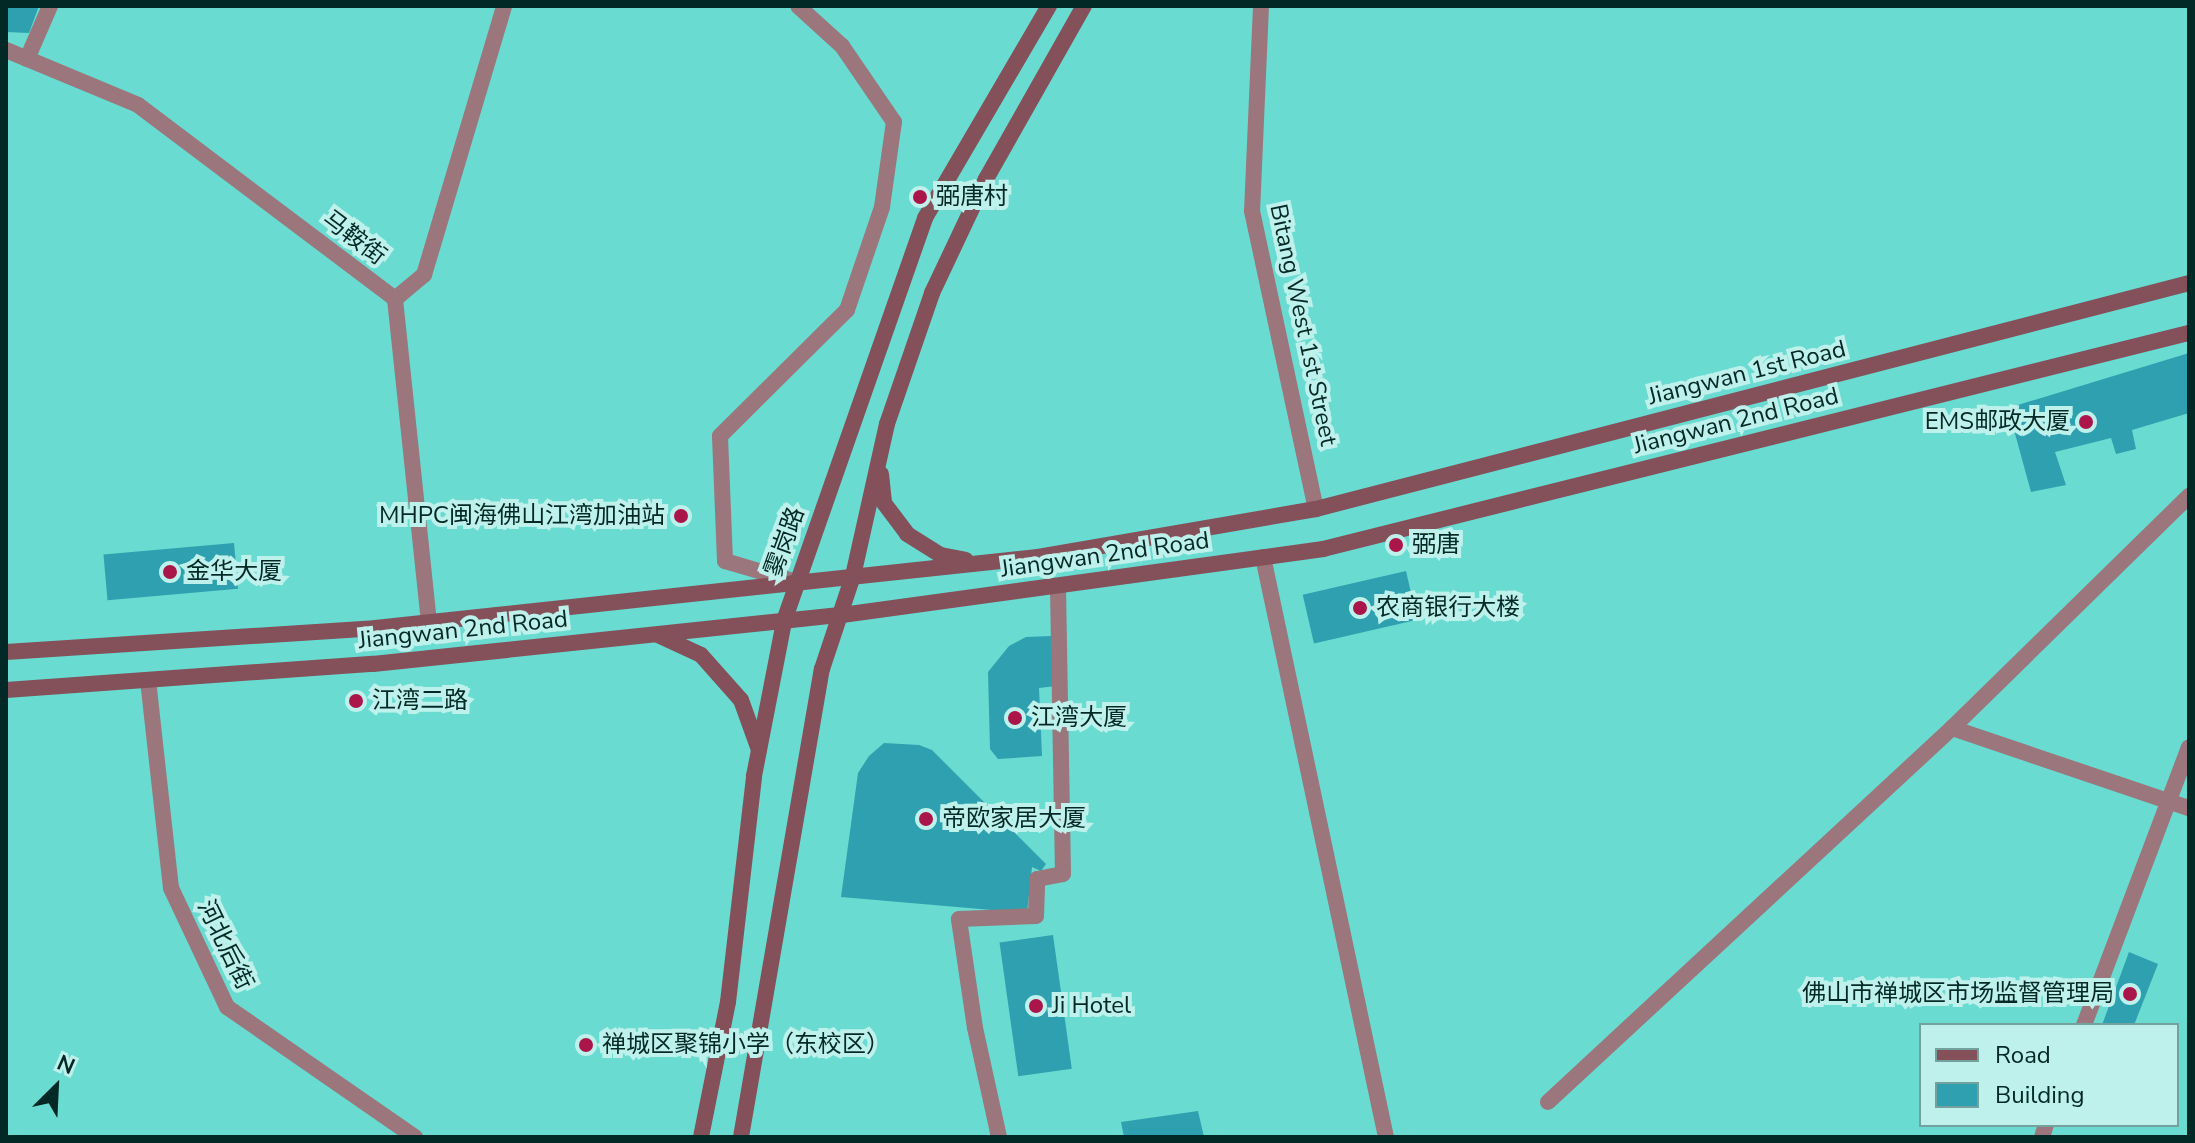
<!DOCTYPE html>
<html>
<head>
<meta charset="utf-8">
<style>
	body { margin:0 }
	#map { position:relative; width:2195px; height:1143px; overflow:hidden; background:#69dbd1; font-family:"Nunito Sans","Noto Sans SC",sans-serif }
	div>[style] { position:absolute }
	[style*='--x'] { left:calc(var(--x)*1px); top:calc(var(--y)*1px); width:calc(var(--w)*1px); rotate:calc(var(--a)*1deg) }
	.building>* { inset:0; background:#2ea0af; transform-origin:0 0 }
	.minor>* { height:16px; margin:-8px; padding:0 8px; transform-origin:8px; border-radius:8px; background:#9b767c }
	.tertiary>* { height:16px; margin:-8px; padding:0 8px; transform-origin:8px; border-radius:8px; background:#9b767c }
	.secondary>* { height:16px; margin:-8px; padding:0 8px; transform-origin:8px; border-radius:8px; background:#84505a }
	.dots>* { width:22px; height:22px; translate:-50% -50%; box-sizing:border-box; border:4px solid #bef1ec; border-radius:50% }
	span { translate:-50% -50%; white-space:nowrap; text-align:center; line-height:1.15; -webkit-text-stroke:8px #bef1ec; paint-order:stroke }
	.poi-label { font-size:24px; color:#032926 }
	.left { translate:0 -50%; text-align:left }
	.right { translate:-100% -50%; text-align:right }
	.street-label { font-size:24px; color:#032926 }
	.frame { position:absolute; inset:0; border:8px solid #032926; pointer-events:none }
	.legend { position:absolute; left:1919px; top:1023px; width:260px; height:104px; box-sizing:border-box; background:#bef1ec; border:2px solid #73a19d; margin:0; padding:10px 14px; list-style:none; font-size:24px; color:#032926 }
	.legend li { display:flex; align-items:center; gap:16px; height:40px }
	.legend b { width:40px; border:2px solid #73a19d }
	.north { position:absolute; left:16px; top:1047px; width:80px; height:80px; -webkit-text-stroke:6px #bef1ec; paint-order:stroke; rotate:24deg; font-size:22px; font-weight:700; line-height:32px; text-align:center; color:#032926 }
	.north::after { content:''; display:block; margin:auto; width:28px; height:36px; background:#032926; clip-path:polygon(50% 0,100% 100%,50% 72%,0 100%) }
</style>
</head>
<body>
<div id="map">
	<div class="building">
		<div style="clip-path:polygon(6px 6px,39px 6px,29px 33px,6px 32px)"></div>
		<div style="clip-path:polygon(2189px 353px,2189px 413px,2132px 430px,2136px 449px,2116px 454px,2111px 438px,2055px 452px,2066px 485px,2031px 492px,2008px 408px)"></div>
		<div style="left:234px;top:543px;width:46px;height:131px;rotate:85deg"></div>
		<div style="left:1406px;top:571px;width:50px;height:106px;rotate:77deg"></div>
		<div style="clip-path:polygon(1052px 636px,1056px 686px,1039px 688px,1042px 756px,998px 759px,990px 749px,988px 672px,1009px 646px,1026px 637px)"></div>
		<div style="clip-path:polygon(884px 743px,919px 745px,932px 750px,1046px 864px,1041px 871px,1032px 867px,1027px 913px,841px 897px,858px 773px,869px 756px)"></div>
		<div style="left:1053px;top:935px;width:135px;height:54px;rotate:82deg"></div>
		<div style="clip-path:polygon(2129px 952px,2158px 964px,2134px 1025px,2102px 1025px)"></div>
		<div style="clip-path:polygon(1198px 1111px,1204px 1137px,1124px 1137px,1121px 1122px)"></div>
	</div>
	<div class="minor">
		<div style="--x:1261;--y:6;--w:205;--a:92.5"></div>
		<div style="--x:1252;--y:211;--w:305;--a:77.9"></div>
		<div style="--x:27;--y:59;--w:58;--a:-66.5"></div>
		<div style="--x:395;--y:299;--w:38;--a:-40"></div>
		<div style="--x:424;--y:275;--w:281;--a:-73.4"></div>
		<div style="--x:1263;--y:557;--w:593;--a:78.03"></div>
		<div style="--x:796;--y:582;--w:74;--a:-163.5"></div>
		<div style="--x:725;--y:561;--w:125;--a:-92.3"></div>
		<div style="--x:720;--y:436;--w:179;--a:-44.8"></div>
		<div style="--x:847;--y:310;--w:109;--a:-71.2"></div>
		<div style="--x:882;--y:207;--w:86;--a:-82"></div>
		<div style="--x:894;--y:122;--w:92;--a:-124.4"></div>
		<div style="--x:842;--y:46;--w:59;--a:-137.7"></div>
		<div style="--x:148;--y:680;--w:209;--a:83.7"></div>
		<div style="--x:171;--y:888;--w:132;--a:64.8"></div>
		<div style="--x:227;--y:1007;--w:229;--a:34.7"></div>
		<div style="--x:1548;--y:1102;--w:551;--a:-42.79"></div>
		<div style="--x:1952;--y:728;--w:332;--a:-44.4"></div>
		<div style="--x:999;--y:1137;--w:112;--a:-102.4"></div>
		<div style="--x:975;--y:1028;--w:110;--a:-98.4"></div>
		<div style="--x:959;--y:919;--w:77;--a:-2.2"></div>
		<div style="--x:1036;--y:916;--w:37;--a:-88"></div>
		<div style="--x:1037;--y:879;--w:26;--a:-11"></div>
		<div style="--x:1063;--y:874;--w:288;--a:-91"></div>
	</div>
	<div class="tertiary">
		<div style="--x:6;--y:50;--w:143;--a:22.6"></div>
		<div style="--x:138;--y:105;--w:322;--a:37"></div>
		<div style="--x:395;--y:299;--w:325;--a:84"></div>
		<div style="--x:1952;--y:728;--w:250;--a:18.7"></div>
		<div style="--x:2084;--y:1025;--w:297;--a:-69.3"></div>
		<div style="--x:2042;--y:1137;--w:13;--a:-72"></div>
	</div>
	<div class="secondary">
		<div style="--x:881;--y:474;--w:29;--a:84"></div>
		<div style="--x:884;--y:503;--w:39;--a:53"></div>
		<div style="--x:907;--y:534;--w:40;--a:32"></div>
		<div style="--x:941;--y:555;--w:25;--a:11"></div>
		<div style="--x:658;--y:635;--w:47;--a:24.9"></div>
		<div style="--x:701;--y:655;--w:60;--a:48.4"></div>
		<div style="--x:741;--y:700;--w:53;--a:70.2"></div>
		<div style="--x:6;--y:652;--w:361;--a:-3.7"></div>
		<div style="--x:366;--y:629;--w:676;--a:-6.12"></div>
		<div style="--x:1038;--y:557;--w:282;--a:-9.8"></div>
		<div style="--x:1316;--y:509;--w:902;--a:-14.51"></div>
		<div style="--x:6;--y:690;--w:368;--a:-4.1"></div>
		<div style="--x:373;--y:664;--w:472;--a:-6"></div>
		<div style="--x:842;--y:615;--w:486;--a:-7.8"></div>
		<div style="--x:1323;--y:549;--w:893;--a:-14.01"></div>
		<div style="--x:701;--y:1137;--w:138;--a:-78.7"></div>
		<div style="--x:728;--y:1002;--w:227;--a:-83.4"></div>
		<div style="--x:754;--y:776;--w:158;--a:-79"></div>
		<div style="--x:784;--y:621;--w:427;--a:-70.7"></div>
		<div style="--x:925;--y:218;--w:246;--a:-59.7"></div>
		<div style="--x:741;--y:1137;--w:475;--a:-80.2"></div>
		<div style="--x:822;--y:669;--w:98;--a:-71.6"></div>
		<div style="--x:853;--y:576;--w:156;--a:-77.4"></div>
		<div style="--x:887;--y:424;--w:139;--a:-71"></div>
		<div style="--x:932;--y:293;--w:126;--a:-64.7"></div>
		<div style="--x:986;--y:179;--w:199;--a:-60.5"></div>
	</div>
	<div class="dots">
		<div style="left:920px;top:197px;background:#aa164a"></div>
		<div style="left:2086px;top:422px;background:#aa164a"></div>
		<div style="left:681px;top:516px;background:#aa164a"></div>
		<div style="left:1396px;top:545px;background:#aa164a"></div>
		<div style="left:170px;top:572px;background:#aa164a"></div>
		<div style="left:1360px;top:608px;background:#aa164a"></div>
		<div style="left:356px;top:701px;background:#aa164a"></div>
		<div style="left:1015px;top:718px;background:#aa164a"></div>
		<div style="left:926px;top:819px;background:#aa164a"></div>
		<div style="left:2130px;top:994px;background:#aa164a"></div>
		<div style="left:1036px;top:1006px;background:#aa164a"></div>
		<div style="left:586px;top:1045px;background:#aa164a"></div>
	</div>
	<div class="poi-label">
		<span class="left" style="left:936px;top:197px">弼唐村</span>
		<span class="right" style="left:2070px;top:422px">EMS邮政大厦</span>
		<span class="right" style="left:665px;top:516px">MHPC闽海佛山江湾加油站</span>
		<span class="left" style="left:1412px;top:545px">弼唐</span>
		<span class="left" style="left:186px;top:572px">金华大厦</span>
		<span class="left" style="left:1376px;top:608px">农商银行大楼</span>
		<span class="left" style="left:372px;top:701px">江湾二路</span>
		<span class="left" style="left:1031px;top:718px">江湾大厦</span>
		<span class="left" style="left:942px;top:819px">帝欧家居大厦</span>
		<span class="right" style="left:2114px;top:994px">佛山市禅城区市场监督管理局</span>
		<span class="left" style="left:1052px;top:1006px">Ji Hotel</span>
		<span class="left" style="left:602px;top:1045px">禅城区聚锦小学（东校区）</span>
	</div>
	<div class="street-label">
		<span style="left:354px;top:238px;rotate:37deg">马鞍街</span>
		<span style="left:1303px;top:325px;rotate:78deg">Bitang West 1st Street</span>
		<span style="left:1747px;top:373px;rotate:-14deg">Jiangwan 1st Road</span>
		<span style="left:1736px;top:421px;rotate:-14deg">Jiangwan 2nd Road</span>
		<span style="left:785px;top:542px;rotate:-70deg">雾岗路</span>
		<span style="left:1105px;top:555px;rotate:-8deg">Jiangwan 2nd Road</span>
		<span style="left:463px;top:630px;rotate:-6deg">Jiangwan 2nd Road</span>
		<span style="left:225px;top:945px;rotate:64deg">河北后街</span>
	</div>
	<div class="frame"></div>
	<ul class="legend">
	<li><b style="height:10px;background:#84505a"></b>Road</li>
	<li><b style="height:22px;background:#2ea0af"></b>Building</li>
	</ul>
	<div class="north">N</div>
</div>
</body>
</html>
